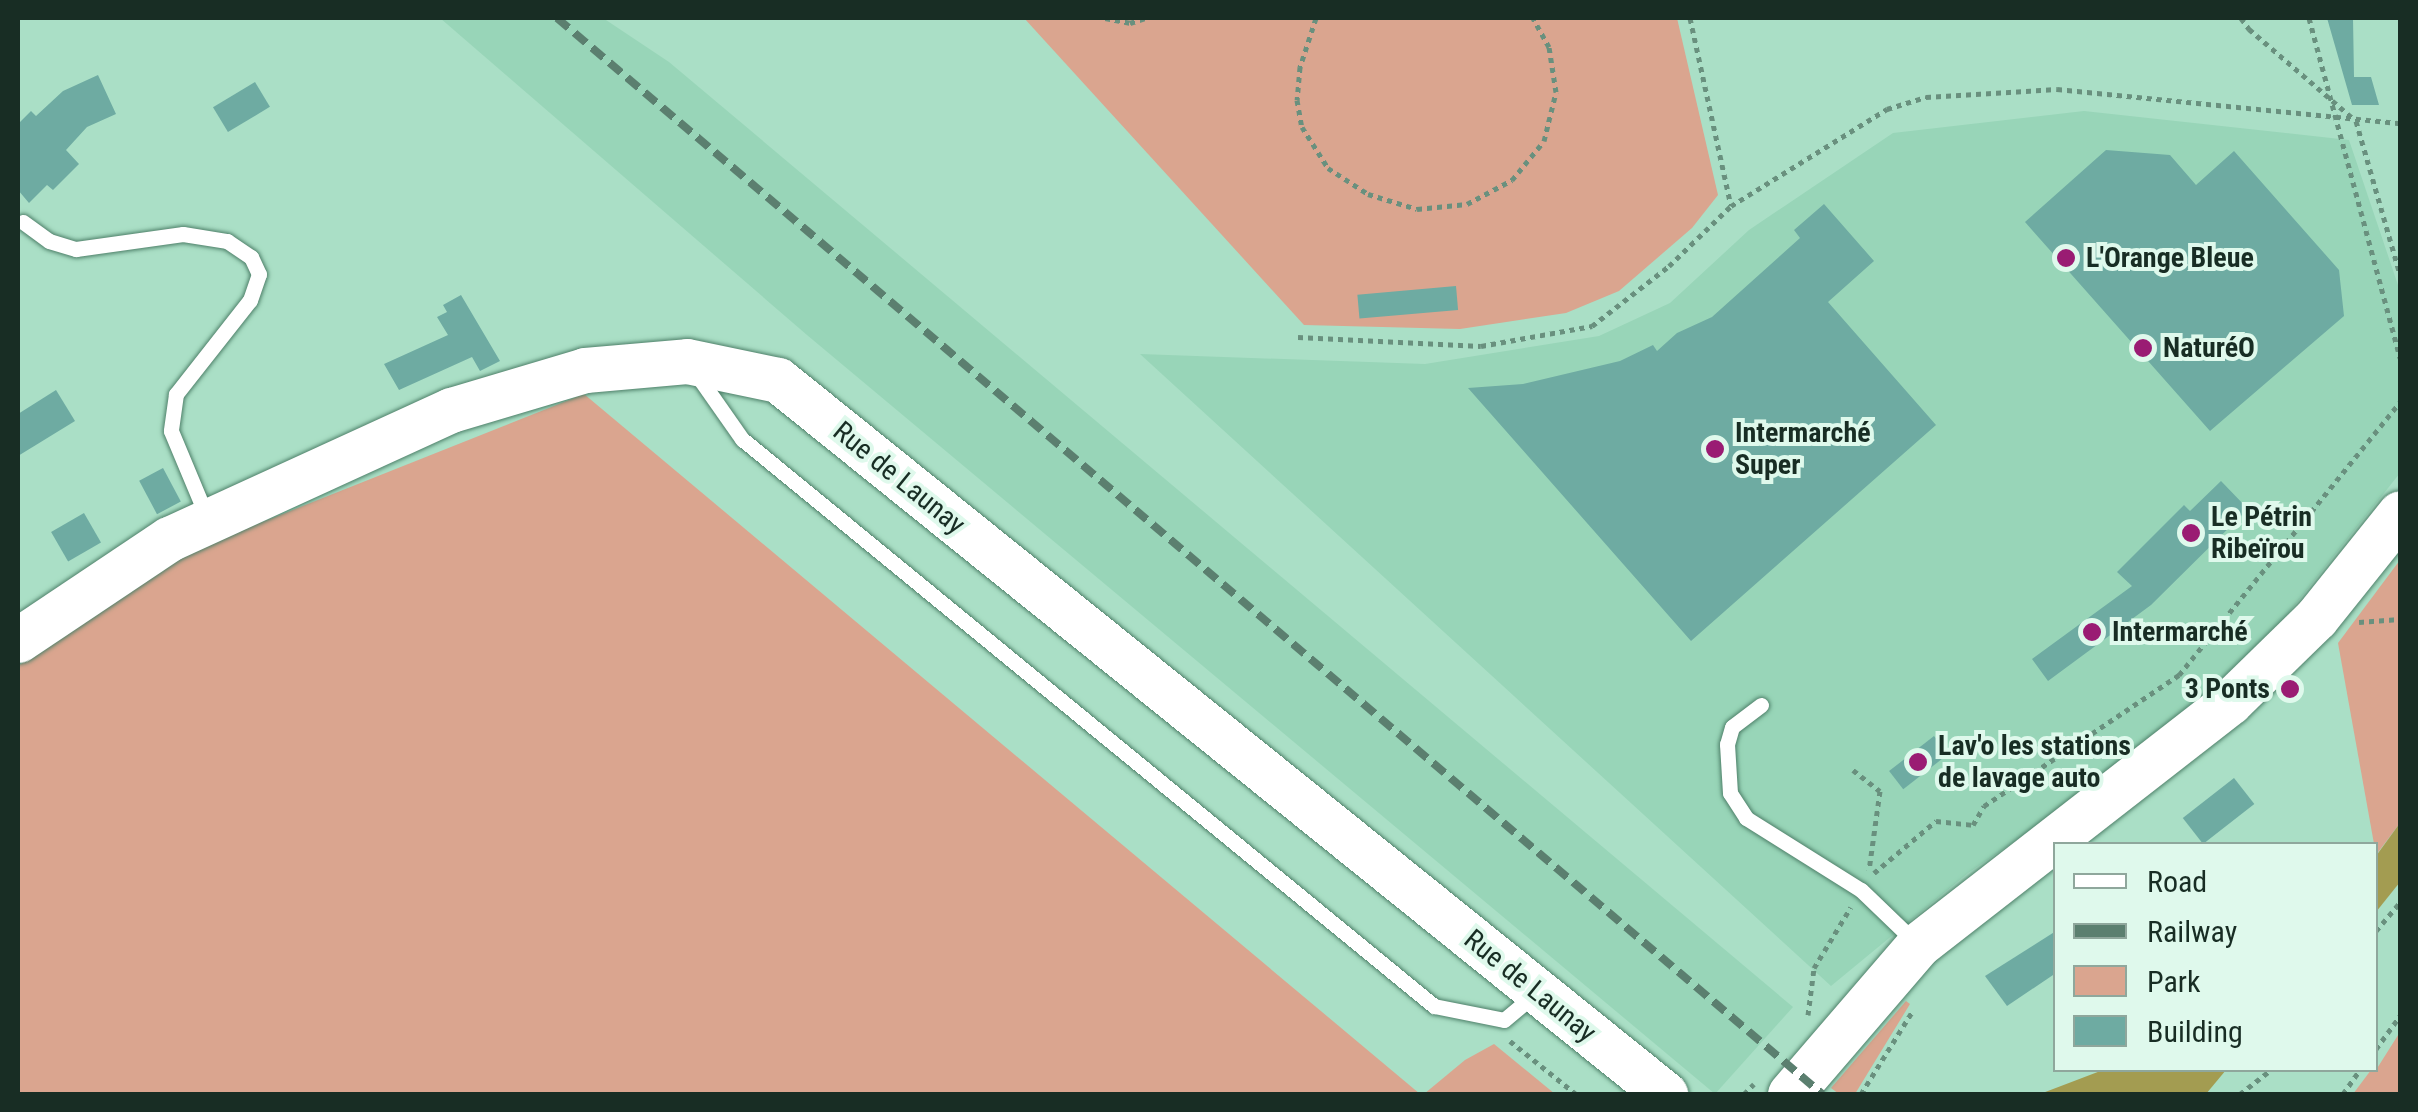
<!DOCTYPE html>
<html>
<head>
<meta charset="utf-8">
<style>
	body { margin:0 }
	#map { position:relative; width:2418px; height:1112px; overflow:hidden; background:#aadfc6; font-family:"Roboto Condensed",sans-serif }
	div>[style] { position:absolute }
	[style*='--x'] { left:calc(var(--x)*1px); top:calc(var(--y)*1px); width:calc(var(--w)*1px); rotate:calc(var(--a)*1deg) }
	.built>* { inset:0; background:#98d5b8 }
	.green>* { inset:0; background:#daa58f }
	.water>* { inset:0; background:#a39c51 }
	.building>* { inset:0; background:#6eaba2; transform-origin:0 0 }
	.path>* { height:5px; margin-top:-2.5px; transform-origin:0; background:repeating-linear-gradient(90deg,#69907e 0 5px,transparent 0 10px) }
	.roads { filter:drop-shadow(0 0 2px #4e8069) drop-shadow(0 0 2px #4e8069) }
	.lane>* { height:15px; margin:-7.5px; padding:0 7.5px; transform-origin:7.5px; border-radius:7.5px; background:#fff }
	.secondary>* { height:45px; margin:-22.5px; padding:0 22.5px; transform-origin:22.5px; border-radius:22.5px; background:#fff }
	.rail>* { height:8px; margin-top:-4px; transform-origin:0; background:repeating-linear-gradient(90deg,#5b7f6f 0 15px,transparent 0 23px) }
	.dots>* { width:28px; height:28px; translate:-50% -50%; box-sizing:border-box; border:5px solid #dff9ec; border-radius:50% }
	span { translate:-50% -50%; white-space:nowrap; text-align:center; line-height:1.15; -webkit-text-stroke:8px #dff9ec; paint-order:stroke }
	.poi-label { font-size:28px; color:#182d24; font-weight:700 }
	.left { translate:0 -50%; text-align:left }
	.right { translate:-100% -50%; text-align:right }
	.street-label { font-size:28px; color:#182d24 }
	.frame { position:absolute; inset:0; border:20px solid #182d24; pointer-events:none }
	.legend { position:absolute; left:2053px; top:842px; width:325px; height:230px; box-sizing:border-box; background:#dff9ec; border:2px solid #8fa79c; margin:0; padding:12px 18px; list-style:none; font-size:30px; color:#182d24 }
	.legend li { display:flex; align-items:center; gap:20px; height:50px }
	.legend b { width:50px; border:2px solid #8fa79c }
</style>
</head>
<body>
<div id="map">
	<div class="built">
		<div style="clip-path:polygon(440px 18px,603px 18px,669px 62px,1793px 1007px,1715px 1094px,807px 335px)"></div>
		<div style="clip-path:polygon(2084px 111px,2349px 140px,2400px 291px,2400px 473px,2259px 650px,2141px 755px,1968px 873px,1831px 986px,1140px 354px,1425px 364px,1599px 336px,1670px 303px,1749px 230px,1893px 133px)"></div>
	</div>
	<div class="green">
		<div style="clip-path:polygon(1024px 18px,1677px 18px,1718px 195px,1692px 228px,1619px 291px,1566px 313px,1460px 329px,1304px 325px)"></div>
		<div style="clip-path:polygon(584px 394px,1420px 1094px,18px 1094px,18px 666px,162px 562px)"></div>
		<div style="clip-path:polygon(2400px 560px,2400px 823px,2376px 855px,2338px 643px)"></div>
		<div style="clip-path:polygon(1906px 1001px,1910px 1004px,1855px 1094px,1839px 1094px,1831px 1088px)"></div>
		<div style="clip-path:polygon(2400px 1032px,2400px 1094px,2353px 1094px,2371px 1070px,2376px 1070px)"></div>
		<div style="clip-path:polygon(1494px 1044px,1555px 1094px,1424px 1094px,1465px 1060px)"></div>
	</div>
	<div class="water">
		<div style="clip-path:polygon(2400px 823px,2400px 882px,2376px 912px,2376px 856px)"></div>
		<div style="clip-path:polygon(2103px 1070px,2226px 1070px,2206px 1094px,2040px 1094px)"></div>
	</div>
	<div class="building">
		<div style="clip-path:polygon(2327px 18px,2353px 18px,2354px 77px,2371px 77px,2379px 105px,2352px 105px)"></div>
		<div style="clip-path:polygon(98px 75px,116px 114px,87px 127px,66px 150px,79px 164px,53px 190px,47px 185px,29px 203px,18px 190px,18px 124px,31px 111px,36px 116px,63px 91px)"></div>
		<div style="left:255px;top:82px;width:29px;height:49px;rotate:59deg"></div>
		<div style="clip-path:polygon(2106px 150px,2170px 155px,2196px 185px,2234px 151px,2339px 270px,2344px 316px,2210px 431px,2025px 222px)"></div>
		<div style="clip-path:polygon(1824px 204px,1874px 261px,1828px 302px,1936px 425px,1691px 641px,1468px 388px,1523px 384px,1620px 361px,1653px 345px,1657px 351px,1677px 333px,1712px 317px,1800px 238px,1794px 230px)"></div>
		<div style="left:1456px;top:286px;width:24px;height:99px;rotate:85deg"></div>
		<div style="clip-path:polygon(461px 295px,500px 361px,480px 371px,472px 357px,399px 390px,384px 364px,448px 335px,437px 317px,447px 312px,443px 305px)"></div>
		<div style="clip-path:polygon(56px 390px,75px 421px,18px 456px,18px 414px)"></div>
		<div style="left:163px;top:468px;width:38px;height:27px;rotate:62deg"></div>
		<div style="clip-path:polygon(2221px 481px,2248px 509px,2151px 605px,2048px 681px,2032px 659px,2132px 586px,2117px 572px,2184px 505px,2190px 511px)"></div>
		<div style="left:84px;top:513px;width:34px;height:38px;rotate:60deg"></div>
		<div style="left:1934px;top:736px;width:23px;height:57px;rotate:52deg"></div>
		<div style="left:2234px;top:778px;width:33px;height:65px;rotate:52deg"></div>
		<div style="clip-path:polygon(2056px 931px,2056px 973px,2007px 1006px,1985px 976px)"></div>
	</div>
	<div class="path">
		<div style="--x:1105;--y:18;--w:25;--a:11"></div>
		<div style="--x:1130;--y:23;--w:16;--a:-18"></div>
		<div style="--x:1316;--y:18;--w:52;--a:108.1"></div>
		<div style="--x:1300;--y:67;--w:33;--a:95"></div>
		<div style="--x:1297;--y:100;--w:27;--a:80"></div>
		<div style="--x:1302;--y:127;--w:49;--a:57.6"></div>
		<div style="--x:1328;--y:168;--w:48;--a:33"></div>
		<div style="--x:1368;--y:194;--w:51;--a:17"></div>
		<div style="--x:1417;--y:209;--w:50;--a:-5.7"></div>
		<div style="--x:1467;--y:204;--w:51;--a:-28.1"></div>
		<div style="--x:1512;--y:180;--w:50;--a:-50.6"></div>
		<div style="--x:1544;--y:141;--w:50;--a:-76.2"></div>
		<div style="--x:1556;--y:92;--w:46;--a:-98.8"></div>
		<div style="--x:1549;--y:47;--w:33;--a:-119"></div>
		<div style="--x:1690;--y:18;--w:192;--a:77.7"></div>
		<div style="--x:2241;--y:18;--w:14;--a:54"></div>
		<div style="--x:2249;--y:29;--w:141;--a:40.7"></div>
		<div style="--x:2356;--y:121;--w:159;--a:74"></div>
		<div style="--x:2309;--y:18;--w:352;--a:75"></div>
		<div style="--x:1298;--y:337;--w:183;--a:2.8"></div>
		<div style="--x:1481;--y:346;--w:113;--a:-10.2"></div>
		<div style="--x:1592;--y:326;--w:98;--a:-37.9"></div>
		<div style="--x:1669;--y:266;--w:86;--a:-44.1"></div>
		<div style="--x:1731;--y:206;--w:184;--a:-31.9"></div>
		<div style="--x:1887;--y:109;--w:41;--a:-17.1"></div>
		<div style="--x:1926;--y:97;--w:131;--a:-3.5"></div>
		<div style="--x:2057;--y:89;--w:345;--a:5.7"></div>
		<div style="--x:2359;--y:622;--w:41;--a:-4.2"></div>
		<div style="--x:1853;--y:770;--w:34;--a:38"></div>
		<div style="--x:1880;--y:791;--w:80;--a:97.9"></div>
		<div style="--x:1874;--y:873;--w:81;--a:-40"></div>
		<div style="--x:1936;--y:821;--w:37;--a:6"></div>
		<div style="--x:1973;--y:825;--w:22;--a:-60"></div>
		<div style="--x:1984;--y:806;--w:235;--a:-33.9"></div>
		<div style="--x:2179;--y:675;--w:351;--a:-51"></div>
		<div style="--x:2376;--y:931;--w:38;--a:-50"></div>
		<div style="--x:1808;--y:1015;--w:47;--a:-82.7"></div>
		<div style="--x:1814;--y:968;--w:71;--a:-58.8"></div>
		<div style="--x:1510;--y:1041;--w:85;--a:38.8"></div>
		<div style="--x:2376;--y:1049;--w:41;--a:-54"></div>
		<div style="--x:1744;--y:1094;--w:14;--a:-45"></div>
		<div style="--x:1861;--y:1094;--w:97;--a:-58.1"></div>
		<div style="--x:2240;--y:1094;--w:39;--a:-38"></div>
		<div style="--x:2343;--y:1094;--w:29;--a:-55"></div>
	</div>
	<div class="roads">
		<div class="lane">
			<div style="--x:23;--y:222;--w:32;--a:36"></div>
			<div style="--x:49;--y:241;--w:28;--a:17"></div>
			<div style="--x:76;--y:249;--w:108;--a:-8"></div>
			<div style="--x:183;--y:234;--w:45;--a:9"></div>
			<div style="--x:227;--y:241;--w:29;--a:34"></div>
			<div style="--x:251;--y:257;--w:19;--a:65"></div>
			<div style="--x:259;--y:274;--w:28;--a:109"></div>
			<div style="--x:250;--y:300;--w:120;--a:128.2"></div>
			<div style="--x:176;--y:394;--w:37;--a:98"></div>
			<div style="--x:171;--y:431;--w:93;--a:67.3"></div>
			<div style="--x:695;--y:372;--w:82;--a:55"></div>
			<div style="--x:742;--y:439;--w:895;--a:39.33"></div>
			<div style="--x:1434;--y:1006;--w:71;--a:11.3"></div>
			<div style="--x:1504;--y:1020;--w:39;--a:-40"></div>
			<div style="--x:1761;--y:705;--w:36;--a:143"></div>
			<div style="--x:1732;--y:727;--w:18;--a:106"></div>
			<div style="--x:1727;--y:744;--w:49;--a:86.5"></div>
			<div style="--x:1730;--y:793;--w:30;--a:57"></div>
			<div style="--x:1746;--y:818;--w:136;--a:32.1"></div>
			<div style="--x:1861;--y:890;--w:75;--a:43.9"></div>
		</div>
		<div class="secondary">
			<div style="--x:18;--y:640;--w:182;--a:-33.8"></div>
			<div style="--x:169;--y:539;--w:310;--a:-24.6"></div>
			<div style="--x:451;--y:410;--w:140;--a:-16.6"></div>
			<div style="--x:585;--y:370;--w:102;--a:-5"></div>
			<div style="--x:687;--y:361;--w:93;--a:11.8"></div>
			<div style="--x:778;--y:380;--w:1139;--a:38.83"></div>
			<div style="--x:1790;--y:1094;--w:196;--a:-49.3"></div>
			<div style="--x:1918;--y:945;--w:395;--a:-37.9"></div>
			<div style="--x:2230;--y:702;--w:120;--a:-44.3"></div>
			<div style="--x:2316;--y:618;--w:134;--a:-51.3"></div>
		</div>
	</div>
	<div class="rail">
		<div style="--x:557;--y:18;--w:1661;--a:40.38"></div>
	</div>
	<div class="dots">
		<div style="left:2066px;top:258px;background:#9a1c73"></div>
		<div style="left:2143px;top:348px;background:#9a1c73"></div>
		<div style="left:1715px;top:449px;background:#9a1c73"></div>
		<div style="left:2191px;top:533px;background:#9a1c73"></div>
		<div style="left:2092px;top:632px;background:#9a1c73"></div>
		<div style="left:2290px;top:689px;background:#9a1c73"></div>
		<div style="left:1918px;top:762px;background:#9a1c73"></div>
	</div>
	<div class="poi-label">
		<span class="left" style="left:2086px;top:258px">L'Orange Bleue</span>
		<span class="left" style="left:2163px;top:348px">NaturéO</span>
		<span class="left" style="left:1735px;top:449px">Intermarché<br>Super</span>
		<span class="left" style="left:2211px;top:533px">Le Pétrin<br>Ribeïrou</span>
		<span class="left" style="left:2112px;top:632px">Intermarché</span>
		<span class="right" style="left:2270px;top:689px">3 Ponts</span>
		<span class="left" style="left:1938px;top:762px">Lav'o les stations<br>de lavage auto</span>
	</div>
	<div class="street-label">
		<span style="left:899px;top:478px;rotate:39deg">Rue de Launay</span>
		<span style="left:1530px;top:986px;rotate:39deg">Rue de Launay</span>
	</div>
	<div class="frame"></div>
	<ul class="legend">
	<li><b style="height:12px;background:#fff"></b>Road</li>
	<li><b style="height:12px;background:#5b7f6f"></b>Railway</li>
	<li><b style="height:28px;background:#daa58f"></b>Park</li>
	<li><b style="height:28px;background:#6eaba2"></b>Building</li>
	</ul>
</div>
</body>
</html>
